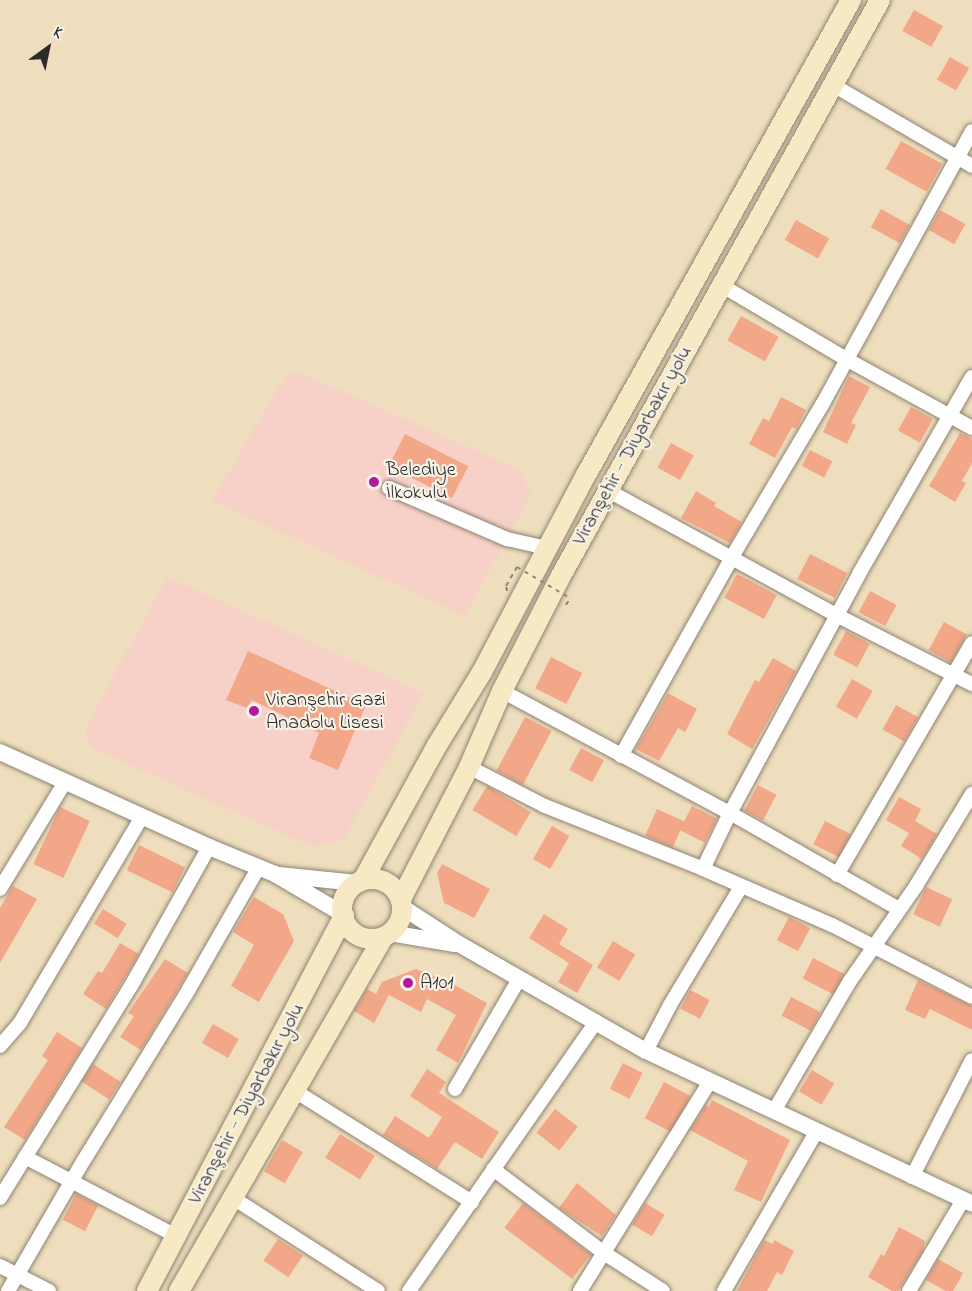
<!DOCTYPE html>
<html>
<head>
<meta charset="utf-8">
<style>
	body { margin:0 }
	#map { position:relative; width:972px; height:1291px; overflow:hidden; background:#efdebd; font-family:"Indie Flower",sans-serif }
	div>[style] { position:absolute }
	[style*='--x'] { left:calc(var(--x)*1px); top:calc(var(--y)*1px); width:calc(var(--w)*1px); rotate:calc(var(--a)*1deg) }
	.built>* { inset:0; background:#f7d1c8 }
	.building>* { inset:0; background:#f2a788; transform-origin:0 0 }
	.path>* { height:2px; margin-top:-1px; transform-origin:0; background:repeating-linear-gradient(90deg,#8d8474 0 4.5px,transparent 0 9px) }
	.roads { filter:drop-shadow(0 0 2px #8d8474) drop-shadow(0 0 2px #8d8474) }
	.minor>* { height:14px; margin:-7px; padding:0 7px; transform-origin:7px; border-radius:7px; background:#fff }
	.tertiary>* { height:16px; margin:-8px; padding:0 8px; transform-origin:8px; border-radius:8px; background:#fff }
	.secondary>* { height:20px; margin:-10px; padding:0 10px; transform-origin:10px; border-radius:10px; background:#f6e9c3 }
	.secondary>.ring { margin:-10px; padding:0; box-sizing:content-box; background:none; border:20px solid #f6e9c3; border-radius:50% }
	.path-bridge>* { height:2px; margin-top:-1px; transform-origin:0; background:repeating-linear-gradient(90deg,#8d8474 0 4.5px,transparent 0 9px) }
	.dots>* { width:16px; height:16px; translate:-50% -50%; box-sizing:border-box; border:3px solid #f7f3e8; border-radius:50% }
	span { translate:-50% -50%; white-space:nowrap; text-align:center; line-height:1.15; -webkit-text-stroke:4.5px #f7f3e8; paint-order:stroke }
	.street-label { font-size:20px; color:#2b2b2b }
	.poi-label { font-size:20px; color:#2b2b2b }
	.left { translate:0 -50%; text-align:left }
	.north { position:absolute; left:18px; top:18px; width:60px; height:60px; -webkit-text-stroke:4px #f7f3e8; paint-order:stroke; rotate:33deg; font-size:16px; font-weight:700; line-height:24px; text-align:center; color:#2b2b2b }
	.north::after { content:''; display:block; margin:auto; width:21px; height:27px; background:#2b2b2b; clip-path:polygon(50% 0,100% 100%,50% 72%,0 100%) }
</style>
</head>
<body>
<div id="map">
	<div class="built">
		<div style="clip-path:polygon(298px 372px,518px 469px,531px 494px,465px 616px,212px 501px,285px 377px)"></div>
		<div style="clip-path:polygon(167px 577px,424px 693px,344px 839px,313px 847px,90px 747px,85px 730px)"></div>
	</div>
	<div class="building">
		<div style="left:914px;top:10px;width:33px;height:24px;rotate:29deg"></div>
		<div style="left:950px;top:57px;width:22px;height:26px;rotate:30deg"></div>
		<div style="left:901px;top:141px;width:47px;height:32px;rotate:29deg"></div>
		<div style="left:881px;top:209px;width:33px;height:21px;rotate:29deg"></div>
		<div style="left:940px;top:210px;width:29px;height:23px;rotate:29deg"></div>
		<div style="left:796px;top:220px;width:38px;height:23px;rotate:29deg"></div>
		<div style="left:741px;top:316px;width:43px;height:28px;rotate:29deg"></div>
		<div style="clip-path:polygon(849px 376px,870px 387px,851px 423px,856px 425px,847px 444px,823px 432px)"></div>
		<div style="clip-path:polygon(781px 397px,806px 410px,796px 429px,792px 427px,775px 458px,749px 444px,763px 418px,769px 421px)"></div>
		<div style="left:911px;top:407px;width:25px;height:27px;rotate:29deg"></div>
		<div style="clip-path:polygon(960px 433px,972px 439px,972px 463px,962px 481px,966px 483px,955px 502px,929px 486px)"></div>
		<div style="left:405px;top:434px;width:71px;height:36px;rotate:27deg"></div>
		<div style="left:671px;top:443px;width:26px;height:28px;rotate:29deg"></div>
		<div style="left:810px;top:450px;width:25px;height:18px;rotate:27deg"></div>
		<div style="clip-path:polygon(696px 491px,716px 503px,714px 506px,742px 522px,730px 543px,681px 518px)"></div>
		<div style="left:810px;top:554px;width:42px;height:28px;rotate:27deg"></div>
		<div style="left:737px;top:574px;width:45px;height:27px;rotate:28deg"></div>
		<div style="left:870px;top:591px;width:30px;height:24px;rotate:28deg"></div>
		<div style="left:944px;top:622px;width:26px;height:32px;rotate:29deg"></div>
		<div style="left:846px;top:631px;width:27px;height:27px;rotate:28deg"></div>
		<div style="clip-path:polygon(248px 651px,366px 705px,338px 770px,309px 758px,319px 733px,252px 700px,247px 708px,226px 700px)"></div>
		<div style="left:551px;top:657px;width:35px;height:35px;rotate:27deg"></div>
		<div style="clip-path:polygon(773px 658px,796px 671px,752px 749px,727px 734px,755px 680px,759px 682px)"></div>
		<div style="left:852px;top:679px;width:24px;height:32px;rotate:30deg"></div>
		<div style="clip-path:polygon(668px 693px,697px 709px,685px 732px,678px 728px,659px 761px,636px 749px)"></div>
		<div style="left:896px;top:705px;width:25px;height:28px;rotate:29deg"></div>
		<div style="left:525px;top:717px;width:30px;height:61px;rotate:28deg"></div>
		<div style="left:581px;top:748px;width:26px;height:25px;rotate:28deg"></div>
		<div style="left:758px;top:785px;width:21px;height:29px;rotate:28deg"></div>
		<div style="left:487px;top:786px;width:51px;height:28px;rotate:31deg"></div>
		<div style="clip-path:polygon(899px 797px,921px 809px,915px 821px,937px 834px,922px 859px,901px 846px,909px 833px,886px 820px)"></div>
		<div style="left:692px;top:806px;width:28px;height:27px;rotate:27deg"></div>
		<div style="left:60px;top:807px;width:33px;height:63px;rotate:25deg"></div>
		<div style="left:657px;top:809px;width:30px;height:29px;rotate:24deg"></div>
		<div style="left:825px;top:821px;width:29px;height:26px;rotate:27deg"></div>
		<div style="left:552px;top:826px;width:20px;height:38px;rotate:30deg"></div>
		<div style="left:139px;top:845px;width:51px;height:28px;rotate:26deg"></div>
		<div style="clip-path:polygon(442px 864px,490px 889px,474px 918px,444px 903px,437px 873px)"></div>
		<div style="clip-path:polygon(13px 886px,37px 899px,0 963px,0 908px)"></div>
		<div style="left:926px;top:887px;width:29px;height:30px;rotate:25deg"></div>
		<div style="clip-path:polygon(254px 897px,283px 914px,294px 941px,259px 1002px,231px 986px,254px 945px,233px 932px)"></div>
		<div style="left:103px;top:909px;width:28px;height:17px;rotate:32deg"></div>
		<div style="clip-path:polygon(544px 914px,568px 929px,559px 944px,593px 965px,577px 993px,558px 982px,569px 963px,529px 938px)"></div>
		<div style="left:789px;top:917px;width:24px;height:26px;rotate:28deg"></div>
		<div style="left:613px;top:941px;width:26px;height:31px;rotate:31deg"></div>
		<div style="clip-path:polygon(120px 943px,139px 954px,106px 1009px,83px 994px,98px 971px,102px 973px)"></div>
		<div style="left:813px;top:958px;width:35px;height:23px;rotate:27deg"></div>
		<div style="clip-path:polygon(165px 959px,188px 973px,141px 1050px,120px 1037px,134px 1016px,128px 1013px)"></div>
		<div style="clip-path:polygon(416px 969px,449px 982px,487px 1003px,458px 1063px,436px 1050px,456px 1015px,427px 999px,421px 1012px,389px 995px,374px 1023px,354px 1011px,367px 989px,376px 994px,382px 982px)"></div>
		<div style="clip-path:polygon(918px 980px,972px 1006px,972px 1030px,930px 1009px,925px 1019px,905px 1010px)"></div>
		<div style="left:690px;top:990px;width:22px;height:21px;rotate:27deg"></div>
		<div style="left:791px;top:997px;width:33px;height:21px;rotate:27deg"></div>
		<div style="left:213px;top:1024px;width:30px;height:22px;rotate:30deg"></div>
		<div style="clip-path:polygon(57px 1032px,82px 1048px,25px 1140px,4px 1127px,48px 1060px,42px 1056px)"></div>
		<div style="left:623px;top:1063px;width:22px;height:29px;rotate:27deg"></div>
		<div style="left:93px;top:1064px;width:33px;height:21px;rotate:33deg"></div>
		<div style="clip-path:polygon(427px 1069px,446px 1082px,439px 1093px,499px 1132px,482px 1159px,455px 1142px,437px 1169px,383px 1135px,395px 1116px,429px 1138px,442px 1117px,410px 1096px)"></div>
		<div style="left:812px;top:1070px;width:26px;height:25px;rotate:31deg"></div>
		<div style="left:664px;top:1082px;width:30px;height:41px;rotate:28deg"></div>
		<div style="clip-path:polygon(712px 1100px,790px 1140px,761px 1202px,734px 1190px,748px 1161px,690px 1130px,706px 1105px,709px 1107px)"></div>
		<div style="left:555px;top:1109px;width:29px;height:30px;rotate:38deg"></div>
		<div style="left:340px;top:1134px;width:41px;height:28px;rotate:32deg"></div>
		<div style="left:282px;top:1140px;width:24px;height:36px;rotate:30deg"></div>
		<div style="clip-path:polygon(577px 1183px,616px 1215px,602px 1236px,559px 1208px)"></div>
		<div style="left:76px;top:1194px;width:25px;height:29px;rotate:27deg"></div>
		<div style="left:523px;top:1203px;width:85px;height:31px;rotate:37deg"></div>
		<div style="left:645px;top:1203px;width:23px;height:25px;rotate:31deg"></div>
		<div style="clip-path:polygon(899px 1227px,925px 1241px,923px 1251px,898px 1291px,892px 1291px,868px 1277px,881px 1254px,884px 1256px)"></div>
		<div style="left:278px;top:1239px;width:30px;height:26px;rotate:34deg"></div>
		<div style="clip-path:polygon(764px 1240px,773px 1244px,774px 1240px,794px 1251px,782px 1275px,777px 1272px,767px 1291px,737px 1291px)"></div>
		<div style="clip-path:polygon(938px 1259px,963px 1273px,953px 1291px,946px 1291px,926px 1280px)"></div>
	</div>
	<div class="path">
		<div style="--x:507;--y:591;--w:5;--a:-101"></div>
		<div style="--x:506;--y:586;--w:22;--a:-60"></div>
		<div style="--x:566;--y:605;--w:8;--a:-60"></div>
	</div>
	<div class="roads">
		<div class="minor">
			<div style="--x:833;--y:85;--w:161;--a:30.2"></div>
			<div style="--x:721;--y:285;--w:145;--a:30.6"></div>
			<div style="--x:846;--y:359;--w:144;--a:28.7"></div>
			<div style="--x:389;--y:488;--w:129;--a:23.4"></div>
			<div style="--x:507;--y:539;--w:41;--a:12.7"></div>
			<div style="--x:607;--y:490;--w:261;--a:28.6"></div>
			<div style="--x:836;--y:615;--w:153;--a:26.9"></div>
			<div style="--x:502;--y:691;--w:259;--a:28.2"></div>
			<div style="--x:730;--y:813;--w:194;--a:29.6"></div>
			<div style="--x:621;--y:756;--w:228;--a:-60.8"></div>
			<div style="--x:732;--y:557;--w:177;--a:-59.4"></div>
			<div style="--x:822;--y:405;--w:312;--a:-61.3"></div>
			<div style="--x:469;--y:767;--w:85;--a:27.2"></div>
			<div style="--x:545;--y:806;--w:170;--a:21.7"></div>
			<div style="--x:703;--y:869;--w:141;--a:23.5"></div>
			<div style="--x:832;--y:925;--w:157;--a:27.2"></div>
			<div style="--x:703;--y:869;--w:62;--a:-64.3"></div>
			<div style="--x:730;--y:813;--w:272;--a:-61.6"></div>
			<div style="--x:859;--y:574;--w:227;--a:-60.2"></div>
			<div style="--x:837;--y:875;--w:268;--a:-59.8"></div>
			<div style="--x:0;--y:889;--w:125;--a:-58.7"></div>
			<div style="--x:0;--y:1046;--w:30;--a:-49"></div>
			<div style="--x:20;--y:1023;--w:239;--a:-59.4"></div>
			<div style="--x:646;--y:1051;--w:52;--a:-62.4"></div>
			<div style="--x:670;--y:1005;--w:138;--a:-59"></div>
			<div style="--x:455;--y:1089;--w:127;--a:-59.8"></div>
			<div style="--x:295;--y:1091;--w:209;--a:32.1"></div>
			<div style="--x:774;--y:1111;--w:151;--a:-59.7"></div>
			<div style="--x:850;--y:981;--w:116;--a:-55.2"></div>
			<div style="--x:916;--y:886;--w:108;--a:-58.7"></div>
			<div style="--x:25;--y:1157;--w:173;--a:27.6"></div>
			<div style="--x:493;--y:1169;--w:139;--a:37.1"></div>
			<div style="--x:604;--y:1253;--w:70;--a:32.8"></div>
			<div style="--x:912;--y:1177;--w:131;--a:-62.9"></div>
			<div style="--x:0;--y:1198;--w:249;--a:-58.3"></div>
			<div style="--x:131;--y:986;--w:159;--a:-60.7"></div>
			<div style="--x:233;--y:1198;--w:172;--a:32.7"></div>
			<div style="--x:0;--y:1266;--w:55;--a:27"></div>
			<div style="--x:8;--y:1291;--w:151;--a:-59.9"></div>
			<div style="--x:84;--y:1160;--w:201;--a:-58.4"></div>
			<div style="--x:189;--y:989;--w:141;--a:-60.2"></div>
			<div style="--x:409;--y:1291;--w:326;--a:-55.2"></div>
			<div style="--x:580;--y:1291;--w:247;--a:-58.2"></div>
			<div style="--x:724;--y:1291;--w:184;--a:-59.9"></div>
			<div style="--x:909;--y:1291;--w:106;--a:-59.3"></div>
		</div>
		<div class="tertiary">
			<div style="--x:0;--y:752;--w:230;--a:24.4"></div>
			<div style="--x:209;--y:847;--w:71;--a:22.2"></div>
			<div style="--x:275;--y:874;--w:79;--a:30.5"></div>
			<div style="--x:279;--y:875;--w:78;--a:5.9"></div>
			<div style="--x:402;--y:907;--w:68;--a:33"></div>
			<div style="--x:459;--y:944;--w:215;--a:29.8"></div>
			<div style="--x:646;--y:1051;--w:360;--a:25.1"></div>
			<div style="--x:390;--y:933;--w:66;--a:9.6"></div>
		</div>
		<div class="secondary">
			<div class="ring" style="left:342px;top:879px;width:40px;height:40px"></div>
			<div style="--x:363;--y:880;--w:152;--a:-61.2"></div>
			<div style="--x:436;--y:747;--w:88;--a:-58.5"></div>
			<div style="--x:482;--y:672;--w:223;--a:-62.2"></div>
			<div style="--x:586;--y:475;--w:544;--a:-60.84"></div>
			<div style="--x:401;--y:899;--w:148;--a:-62.7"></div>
			<div style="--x:469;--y:767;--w:83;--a:-66.5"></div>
			<div style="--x:502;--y:691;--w:131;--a:-62.9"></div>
			<div style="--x:562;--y:574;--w:656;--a:-61.01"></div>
			<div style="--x:147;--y:1291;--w:424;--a:-62.3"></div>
			<div style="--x:179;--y:1291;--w:409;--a:-60"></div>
		</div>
	</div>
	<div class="path-bridge">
		<div style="--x:517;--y:567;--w:61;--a:30.3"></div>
	</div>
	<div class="dots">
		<div style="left:374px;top:482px;background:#b5179e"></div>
		<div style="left:254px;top:711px;background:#b5179e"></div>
		<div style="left:408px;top:983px;background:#b5179e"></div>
	</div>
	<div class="street-label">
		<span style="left:633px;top:446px;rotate:-61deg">Viranşehir - Diyarbakır yolu</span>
		<span style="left:247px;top:1104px;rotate:-62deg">Viranşehir - Diyarbakır yolu</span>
	</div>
	<div class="poi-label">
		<span class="left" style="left:386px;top:482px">Belediye<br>İlkokulu</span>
		<span class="left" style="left:266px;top:712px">Viranşehir Gazi<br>Anadolu Lisesi</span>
		<span class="left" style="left:420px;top:983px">A101</span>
	</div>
	<div class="north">K</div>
</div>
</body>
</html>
